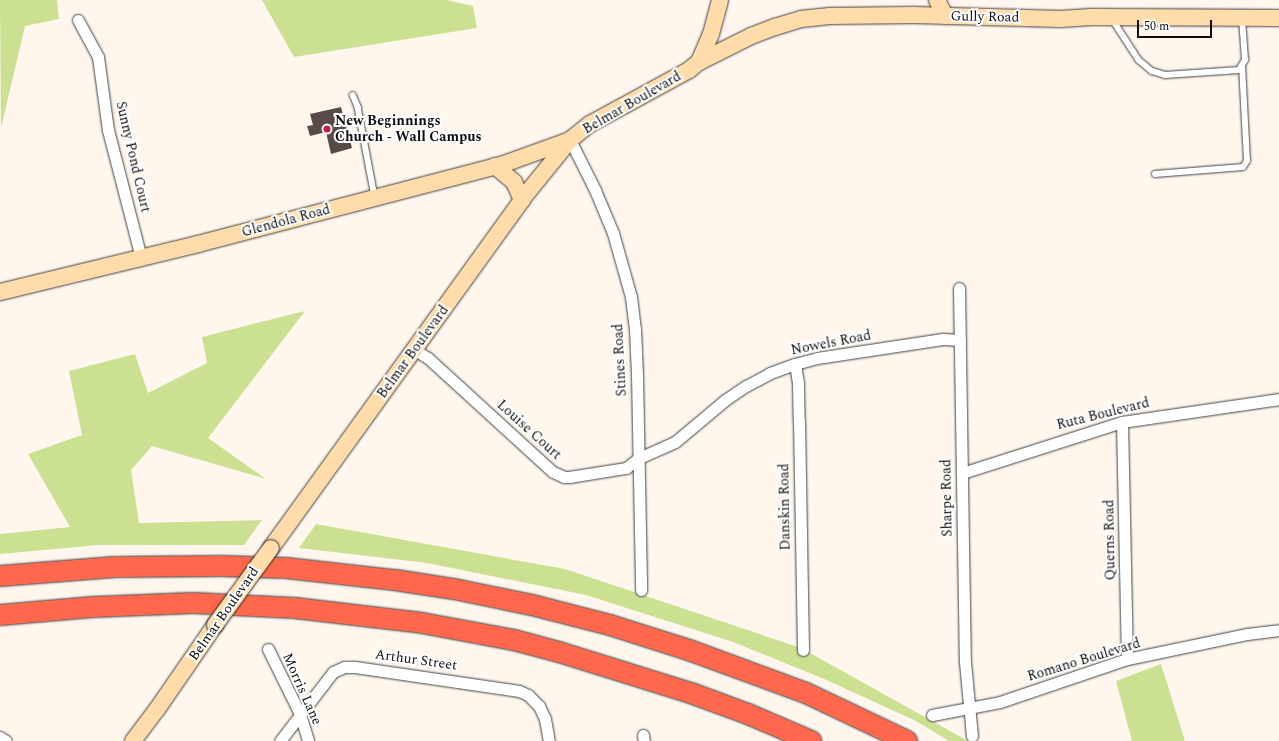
<!DOCTYPE html>
<html>
<head>
<meta charset="utf-8">
<style>
	body { margin:0 }
	#map { position:relative; width:1279px; height:741px; overflow:hidden; background:#fff7ee; font-family:Spectral,serif }
	div>[style] { position:absolute }
	[style*='--x'] { left:calc(var(--x)*1px); top:calc(var(--y)*1px); width:calc(var(--w)*1px); rotate:calc(var(--a)*1deg) }
	.forest>* { inset:0; background:#cce092 }
	.building>* { inset:0; background:#574a49 }
	.roads { filter:drop-shadow(0 0 1px #414141) drop-shadow(0 0 1px #414141) }
	.lane>* { height:5.5px; margin:-2.75px; padding:0 2.75px; transform-origin:2.75px; border-radius:2.75px; background:#fff }
	.street>* { height:11px; margin:-5.5px; padding:0 5.5px; transform-origin:5.5px; border-radius:5.5px; background:#fff }
	.secondary>* { height:16px; margin:-8px; padding:0 8px; transform-origin:8px; border-radius:8px; background:#ffdca9 }
	.highway>* { height:20px; margin:-10px; padding:0 10px; transform-origin:10px; border-radius:10px; background:#ff684c }
	.bridges { filter:drop-shadow(0 0 1px #303030) drop-shadow(0 0 1px #303030) }
	.secondary-bridge>* { height:16px; margin:-8px; padding:0 8px; transform-origin:8px; border-radius:8px; background:#ffdca9 }
	.dots>* { width:11px; height:11px; translate:-50% -50%; box-sizing:border-box; border:2px solid #fff; border-radius:50% }
	span { translate:-50% -50%; white-space:nowrap; text-align:center; line-height:1.15; -webkit-text-stroke:4px #fff; paint-order:stroke }
	.street-label { font-size:14px; color:#0e0e0e }
	.poi-label { font-size:14px; color:#0e0e0e; font-weight:700 }
	.left { translate:0 -50%; text-align:left }
	.scale { position:absolute; left:1137px; top:20px; width:75px; height:18px; box-sizing:border-box; border:2px solid #0e0e0e; border-top:0; padding-left:5px; font-size:12px; line-height:14px; white-space:nowrap; color:#0e0e0e; -webkit-text-stroke:3px #fff; paint-order:stroke }
</style>
</head>
<body>
<div id="map">
	<div class="forest">
		<div style="clip-path:polygon(0 0,57px 0,59px 19px,25px 26px,1px 128px)"></div>
		<div style="clip-path:polygon(262px 0,447px 0,473px 6px,477px 28px,294px 57px)"></div>
		<div style="clip-path:polygon(305px 311px,208px 438px,266px 479px,152px 446px,131px 470px,139px 523px,262px 520px,244px 545px,98px 545px,0 554px,0 534px,70px 527px,28px 454px,82px 435px,69px 371px,135px 354px,148px 393px,207px 363px,202px 337px)"></div>
		<div style="clip-path:polygon(316px 524px,565px 569px,801px 648px,968px 741px,949px 741px,916px 721px,822px 678px,733px 642px,586px 595px,427px 563px,299px 548px)"></div>
		<div style="clip-path:polygon(1161px 664px,1185px 741px,1132px 741px,1116px 681px)"></div>
	</div>
	<div class="building">
		<div style="clip-path:polygon(341px 107px,352px 148px,331px 154px,326px 132px,310px 136px,307px 126px,313px 125px,310px 114px)"></div>
	</div>
	<div class="roads">
		<div class="lane">
			<div style="--x:1113;--y:20;--w:48;--a:57"></div>
			<div style="--x:1139;--y:60;--w:17;--a:40"></div>
			<div style="--x:1152;--y:71;--w:14;--a:17"></div>
			<div style="--x:1165;--y:75;--w:74;--a:-3.9"></div>
			<div style="--x:1239;--y:70;--w:12;--a:-59"></div>
			<div style="--x:1245;--y:60;--w:41;--a:-94.2"></div>
			<div style="--x:353;--y:95;--w:13;--a:67"></div>
			<div style="--x:358;--y:107;--w:92;--a:79.3"></div>
			<div style="--x:1155;--y:174;--w:88;--a:-4.5"></div>
			<div style="--x:1243;--y:167;--w:7;--a:-56"></div>
			<div style="--x:1247;--y:161;--w:94;--a:-93"></div>
		</div>
		<div class="street">
			<div style="--x:78;--y:20;--w:42;--a:61.6"></div>
			<div style="--x:98;--y:57;--w:74;--a:82.2"></div>
			<div style="--x:108;--y:130;--w:132;--a:75.5"></div>
			<div style="--x:570;--y:140;--w:56;--a:63.4"></div>
			<div style="--x:595;--y:190;--w:47;--a:67.3"></div>
			<div style="--x:613;--y:233;--w:66;--a:74.3"></div>
			<div style="--x:631;--y:297;--w:32;--a:83"></div>
			<div style="--x:635;--y:329;--w:46;--a:87.5"></div>
			<div style="--x:637;--y:375;--w:215;--a:88.9"></div>
			<div style="--x:959;--y:288;--w:374;--a:89.1"></div>
			<div style="--x:965;--y:662;--w:74;--a:84.6"></div>
			<div style="--x:415;--y:350;--w:15;--a:32"></div>
			<div style="--x:428;--y:358;--w:169;--a:42.4"></div>
			<div style="--x:553;--y:472;--w:12;--a:24"></div>
			<div style="--x:564;--y:477;--w:5;--a:0"></div>
			<div style="--x:569;--y:477;--w:58;--a:-9"></div>
			<div style="--x:626;--y:468;--w:16;--a:-38"></div>
			<div style="--x:639;--y:458;--w:39;--a:-24"></div>
			<div style="--x:675;--y:442;--w:65;--a:-40"></div>
			<div style="--x:725;--y:400;--w:25;--a:-34"></div>
			<div style="--x:746;--y:386;--w:27;--a:-28"></div>
			<div style="--x:770;--y:373;--w:27;--a:-20"></div>
			<div style="--x:795;--y:364;--w:23;--a:-15"></div>
			<div style="--x:817;--y:358;--w:127;--a:-8.6"></div>
			<div style="--x:943;--y:339;--w:17;--a:3"></div>
			<div style="--x:795;--y:364;--w:18;--a:81"></div>
			<div style="--x:798;--y:382;--w:39;--a:89"></div>
			<div style="--x:799;--y:421;--w:229;--a:89"></div>
			<div style="--x:1122;--y:422;--w:237;--a:88.8"></div>
			<div style="--x:962;--y:473;--w:168;--a:-17.7"></div>
			<div style="--x:1122;--y:422;--w:159;--a:-8.3"></div>
			<div style="--x:268;--y:649;--w:72;--a:63.8"></div>
			<div style="--x:300;--y:714;--w:28;--a:73"></div>
			<div style="--x:932;--y:715;--w:69;--a:-10.8"></div>
			<div style="--x:1000;--y:702;--w:134;--a:-18.7"></div>
			<div style="--x:1127;--y:659;--w:123;--a:-11.8"></div>
			<div style="--x:1247;--y:634;--w:32;--a:-7"></div>
			<div style="--x:643;--y:735;--w:6;--a:81"></div>
			<div style="--x:0;--y:737;--w:7;--a:34"></div>
			<div style="--x:280;--y:741;--w:87;--a:-52.5"></div>
			<div style="--x:333;--y:672;--w:12;--a:-24"></div>
			<div style="--x:344;--y:667;--w:11;--a:0"></div>
			<div style="--x:355;--y:667;--w:166;--a:8.3"></div>
			<div style="--x:519;--y:691;--w:10;--a:24"></div>
			<div style="--x:528;--y:695;--w:16;--a:45"></div>
			<div style="--x:539;--y:706;--w:14;--a:65"></div>
			<div style="--x:545;--y:719;--w:22;--a:80"></div>
		</div>
		<div class="secondary">
			<div style="--x:937;--y:0;--w:18;--a:63"></div>
			<div style="--x:699;--y:62;--w:58;--a:-26.6"></div>
			<div style="--x:751;--y:36;--w:26;--a:-21"></div>
			<div style="--x:775;--y:27;--w:27;--a:-17"></div>
			<div style="--x:801;--y:19;--w:29;--a:-6"></div>
			<div style="--x:830;--y:16;--w:84;--a:-0.7"></div>
			<div style="--x:914;--y:15;--w:147;--a:1.6"></div>
			<div style="--x:1061;--y:19;--w:30;--a:-4"></div>
			<div style="--x:1091;--y:17;--w:188;--a:0.3"></div>
			<div style="--x:495;--y:166;--w:25;--a:40"></div>
			<div style="--x:514;--y:182;--w:20;--a:66"></div>
			<div style="--x:0;--y:292;--w:204;--a:-13.6"></div>
			<div style="--x:198;--y:244;--w:313;--a:-14.6"></div>
			<div style="--x:501;--y:165;--w:73;--a:-19.9"></div>
			<div style="--x:271;--y:548;--w:431;--a:-54.2"></div>
			<div style="--x:523;--y:198;--w:75;--a:-51"></div>
			<div style="--x:570;--y:140;--w:26;--a:-39"></div>
			<div style="--x:590;--y:124;--w:113;--a:-28.6"></div>
			<div style="--x:689;--y:70;--w:13;--a:-39"></div>
			<div style="--x:699;--y:62;--w:30;--a:-67"></div>
			<div style="--x:711;--y:34;--w:35;--a:-75"></div>
			<div style="--x:133;--y:741;--w:41;--a:-52.9"></div>
			<div style="--x:158;--y:708;--w:101;--a:-55.5"></div>
		</div>
		<div class="highway">
			<div style="--x:0;--y:576;--w:115;--a:-4.5"></div>
			<div style="--x:115;--y:567;--w:106;--a:-0.5"></div>
			<div style="--x:221;--y:566;--w:65;--a:1.8"></div>
			<div style="--x:286;--y:568;--w:110;--a:6.3"></div>
			<div style="--x:395;--y:580;--w:60;--a:8.7"></div>
			<div style="--x:454;--y:589;--w:80;--a:11.6"></div>
			<div style="--x:532;--y:605;--w:81;--a:14.4"></div>
			<div style="--x:610;--y:625;--w:83;--a:17.6"></div>
			<div style="--x:689;--y:650;--w:125;--a:20.2"></div>
			<div style="--x:806;--y:693;--w:112;--a:25.4"></div>
			<div style="--x:0;--y:615;--w:93;--a:-4.9"></div>
			<div style="--x:93;--y:607;--w:100;--a:-2.3"></div>
			<div style="--x:193;--y:603;--w:102;--a:2.8"></div>
			<div style="--x:295;--y:608;--w:128;--a:6.7"></div>
			<div style="--x:422;--y:623;--w:94;--a:10.5"></div>
			<div style="--x:514;--y:640;--w:47;--a:14.9"></div>
			<div style="--x:559;--y:652;--w:138;--a:17.3"></div>
			<div style="--x:691;--y:693;--w:61;--a:20.2"></div>
			<div style="--x:748;--y:714;--w:69;--a:23.2"></div>
		</div>
	</div>
	<div class="bridges">
		<div class="secondary-bridge">
			<div style="--x:215;--y:625;--w:95;--a:-54"></div>
		</div>
	</div>
	<div class="dots">
		<div style="left:327px;top:129px;background:#cb1856"></div>
	</div>
	<div class="street-label">
		<span style="left:985px;top:17px;rotate:1deg">Gully Road</span>
		<span style="left:632px;top:103px;rotate:-30deg">Belmar Boulevard</span>
		<span style="left:133px;top:157px;rotate:77deg">Sunny Pond Court</span>
		<span style="left:286px;top:221px;rotate:-15deg">Glendola Road</span>
		<span style="left:831px;top:343px;rotate:-11deg">Nowels Road</span>
		<span style="left:413px;top:352px;rotate:-54deg">Belmar Boulevard</span>
		<span style="left:620px;top:360px;rotate:-93deg">Stines Road</span>
		<span style="left:1103px;top:414px;rotate:-14deg">Ruta Boulevard</span>
		<span style="left:529px;top:430px;rotate:42deg">Louise Court</span>
		<span style="left:947px;top:498px;rotate:-91deg">Sharpe Road</span>
		<span style="left:785px;top:507px;rotate:-91deg">Danskin Road</span>
		<span style="left:1110px;top:540px;rotate:-91deg">Querns Road</span>
		<span style="left:224px;top:614px;rotate:-55deg">Belmar Boulevard</span>
		<span style="left:416px;top:660px;rotate:8deg">Arthur Street</span>
		<span style="left:1084px;top:660px;rotate:-17deg">Romano Boulevard</span>
		<span style="left:302px;top:689px;rotate:66deg">Morris Lane</span>
	</div>
	<div class="poi-label">
		<span class="left" style="left:335px;top:129px">New Beginnings<br>Church - Wall Campus</span>
	</div>
	<div class="scale">50 m</div>
</div>
</body>
</html>
